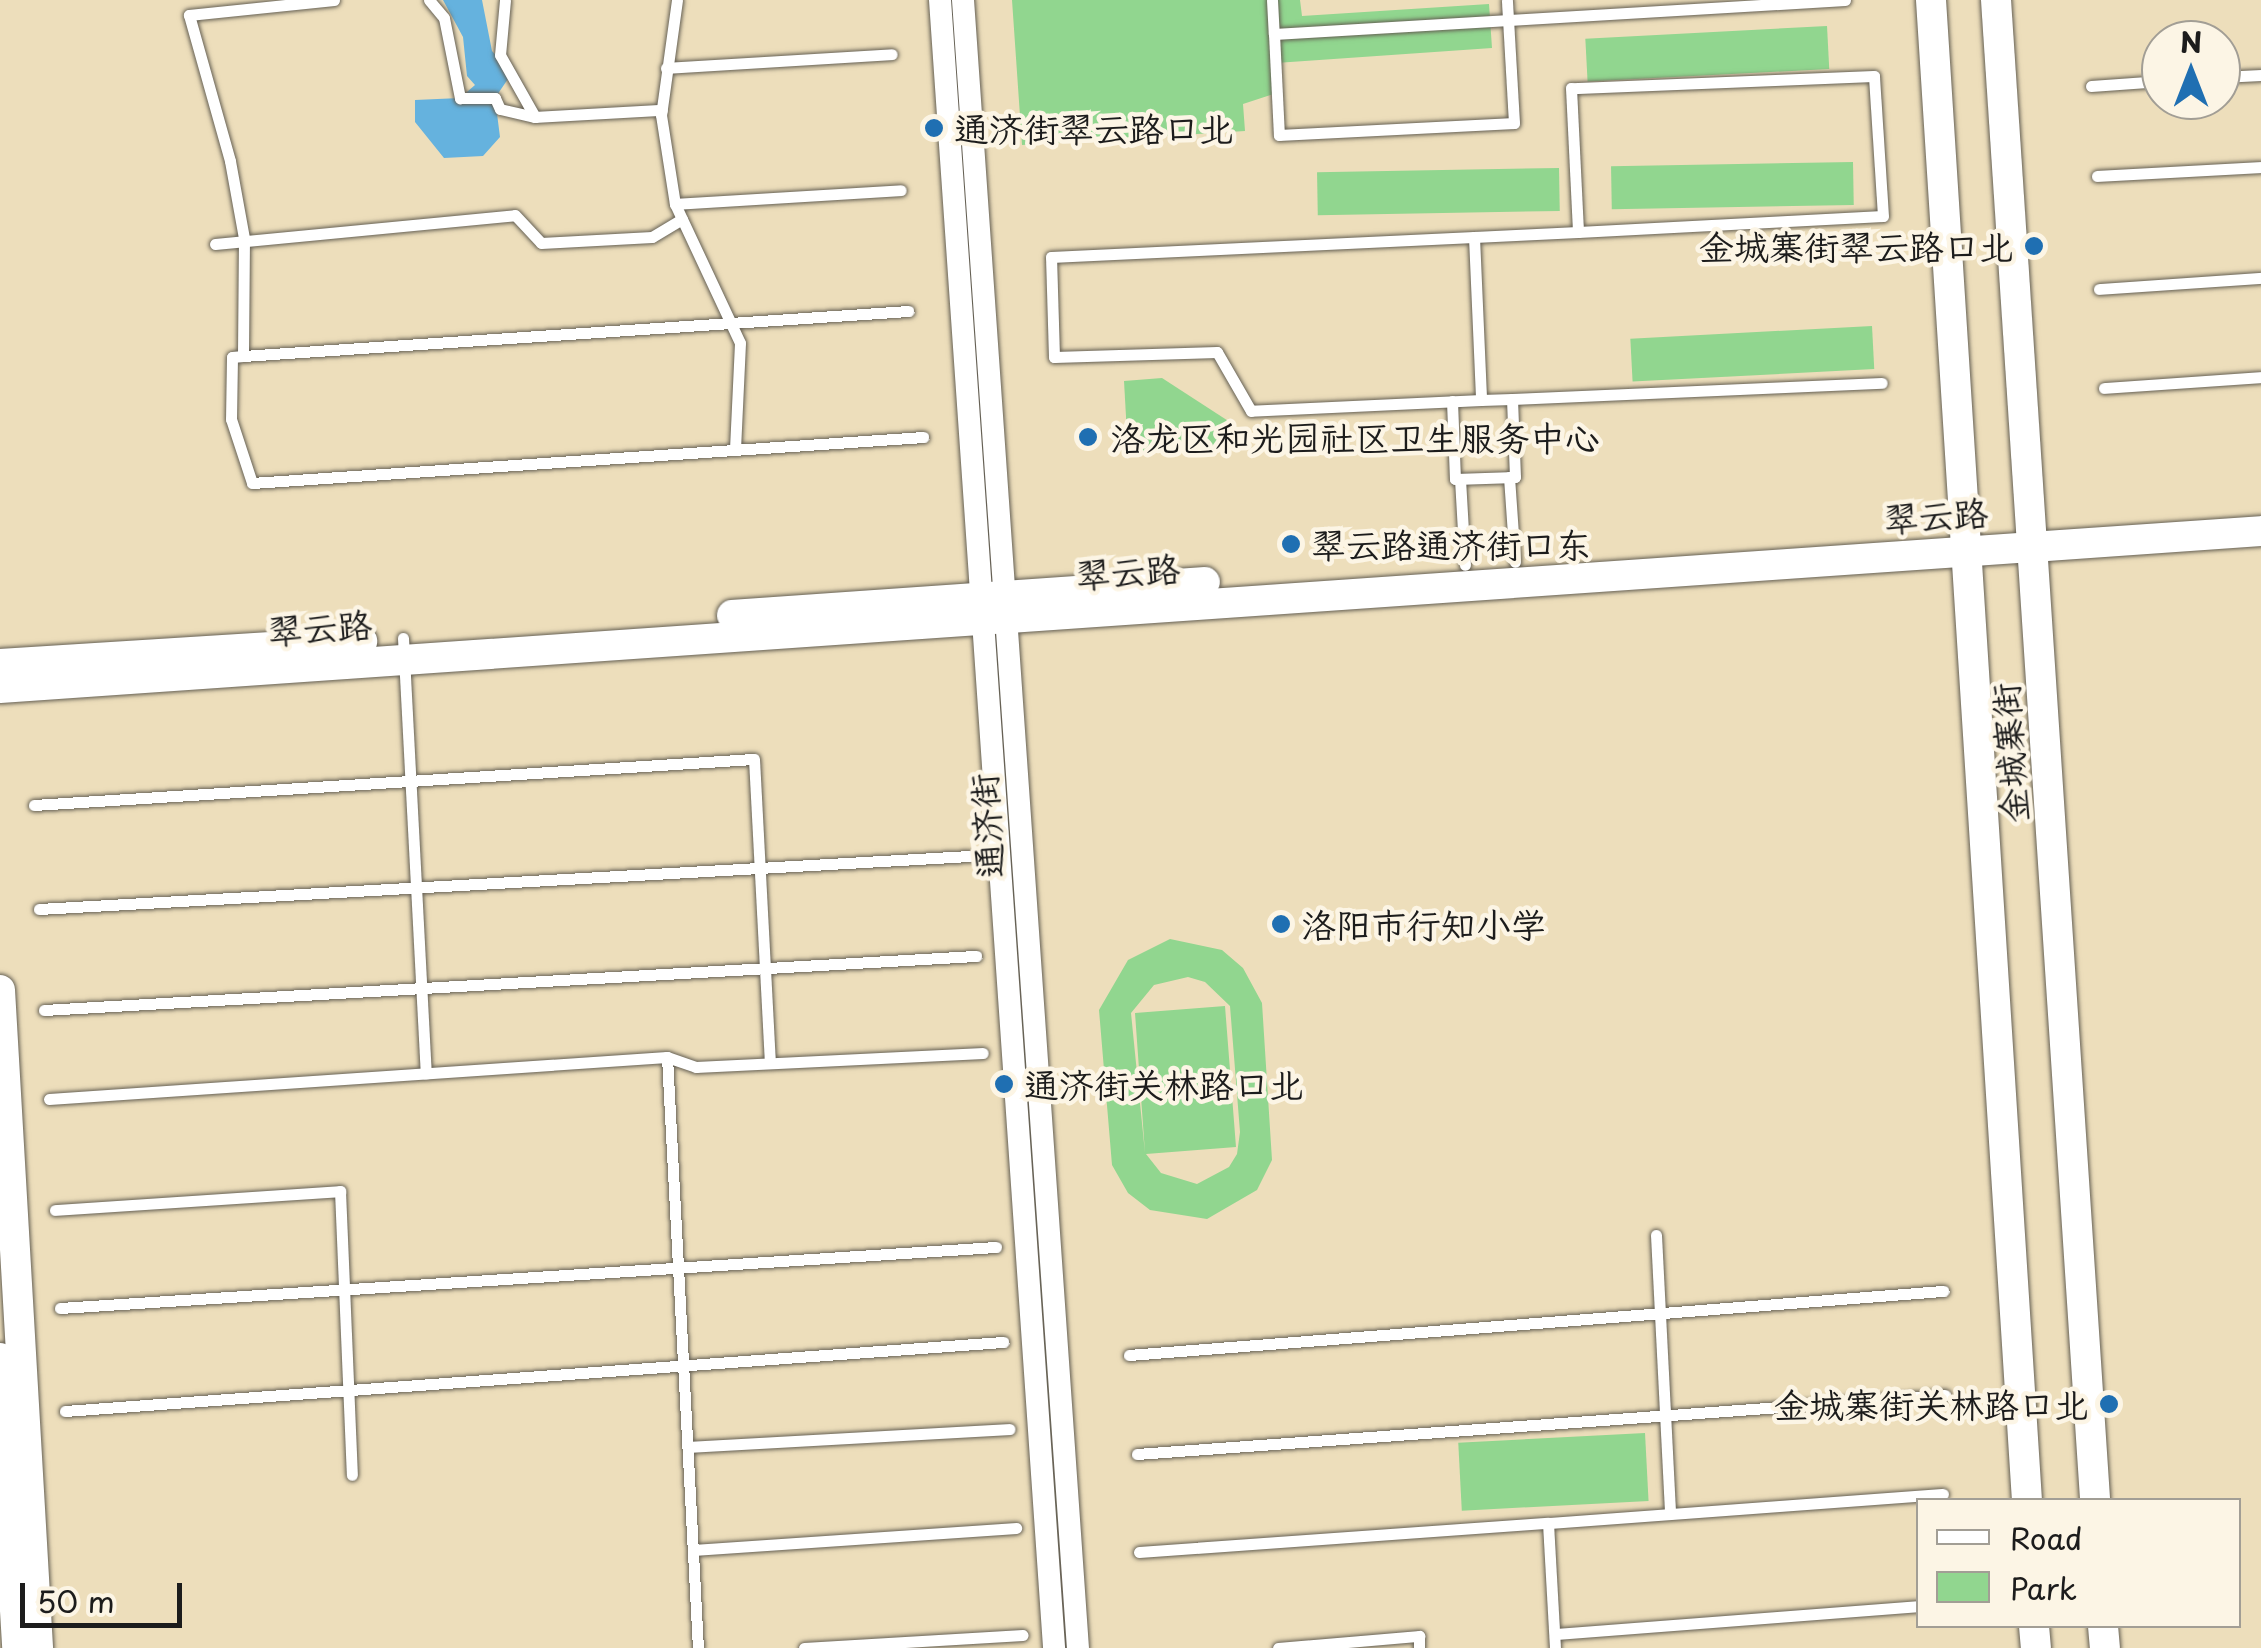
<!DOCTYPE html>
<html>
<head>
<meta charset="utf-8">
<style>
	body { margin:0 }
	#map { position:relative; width:2261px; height:1648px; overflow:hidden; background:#eddebb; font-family:"Playpen Sans","LXGW WenKai TC",sans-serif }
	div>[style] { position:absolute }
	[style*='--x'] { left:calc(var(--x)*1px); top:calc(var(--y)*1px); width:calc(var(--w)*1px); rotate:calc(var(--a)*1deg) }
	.green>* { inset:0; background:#91d68f; transform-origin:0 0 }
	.water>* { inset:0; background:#65b2de }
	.roads { filter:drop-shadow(0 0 2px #656054) drop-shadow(0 0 2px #656054) }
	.lane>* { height:11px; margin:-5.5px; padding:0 5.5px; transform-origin:5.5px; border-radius:5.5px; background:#fff }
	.street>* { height:22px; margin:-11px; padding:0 11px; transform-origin:11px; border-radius:11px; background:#fff }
	.secondary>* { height:30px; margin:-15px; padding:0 15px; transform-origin:15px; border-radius:15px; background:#fff }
	.dots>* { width:28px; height:28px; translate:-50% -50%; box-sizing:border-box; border:5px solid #fcf5e5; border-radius:50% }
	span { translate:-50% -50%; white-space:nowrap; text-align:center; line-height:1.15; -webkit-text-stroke:9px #fcf5e5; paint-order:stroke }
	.poi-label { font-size:35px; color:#1c1c1c }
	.left { translate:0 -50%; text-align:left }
	.right { translate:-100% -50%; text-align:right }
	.street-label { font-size:35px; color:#1c1c1c }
	.legend { position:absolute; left:1916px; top:1498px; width:325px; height:130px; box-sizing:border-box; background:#fcf5e5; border:2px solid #a29e95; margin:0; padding:12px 18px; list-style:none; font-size:30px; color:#1c1c1c }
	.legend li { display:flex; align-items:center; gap:20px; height:50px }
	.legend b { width:50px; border:2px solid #a29e95 }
	.north { position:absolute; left:2141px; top:20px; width:100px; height:100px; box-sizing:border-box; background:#fcf5e5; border:2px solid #a29e95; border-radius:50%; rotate:0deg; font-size:28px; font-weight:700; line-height:40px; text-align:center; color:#1c1c1c }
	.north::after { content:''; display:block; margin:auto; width:35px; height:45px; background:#1f6fb2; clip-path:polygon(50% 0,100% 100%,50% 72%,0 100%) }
	.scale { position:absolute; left:20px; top:1583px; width:162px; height:45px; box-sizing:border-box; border:5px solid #1c1c1c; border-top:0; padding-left:12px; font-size:30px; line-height:35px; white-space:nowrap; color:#1c1c1c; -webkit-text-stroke:8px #fcf5e5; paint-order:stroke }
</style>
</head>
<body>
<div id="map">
	<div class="green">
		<div style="clip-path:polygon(1012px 0,1300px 0,1302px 16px,1489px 4px,1492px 48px,1276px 63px,1277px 93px,1243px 104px,1245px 131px,1022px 145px)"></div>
		<div style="left:1827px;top:26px;width:43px;height:242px;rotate:87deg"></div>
		<div style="left:1853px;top:162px;width:43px;height:242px;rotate:89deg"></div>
		<div style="left:1559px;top:168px;width:43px;height:242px;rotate:89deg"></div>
		<div style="left:1872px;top:326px;width:43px;height:242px;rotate:87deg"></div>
		<div style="clip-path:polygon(1162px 378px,1236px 426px,1238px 446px,1128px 452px,1124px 381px)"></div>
		<div style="clip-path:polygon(evenodd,1170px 939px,1222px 950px,1243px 968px,1262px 1003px,1272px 1160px,1257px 1190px,1207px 1219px,1150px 1210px,1128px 1193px,1112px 1165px,1099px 1010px,1128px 960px,1170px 939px,1188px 977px,1205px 982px,1230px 1006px,1240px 1132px,1237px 1154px,1229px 1167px,1197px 1184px,1161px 1173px,1146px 1154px,1236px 1147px,1225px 1006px,1135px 1013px,1145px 1153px,1131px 1013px,1154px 985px,1188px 977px)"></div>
		<div style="left:1645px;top:1433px;width:68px;height:187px;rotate:87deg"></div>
	</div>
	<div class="water">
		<div style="clip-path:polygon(443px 0,482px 0,492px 51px,512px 73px,495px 98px,500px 137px,483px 156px,444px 158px,415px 122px,415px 100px,460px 98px,475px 85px,467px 76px,463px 37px)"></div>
	</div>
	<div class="roads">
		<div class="lane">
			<div style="--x:334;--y:0;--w:146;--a:174.1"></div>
			<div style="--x:189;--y:15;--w:152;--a:74.3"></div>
			<div style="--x:230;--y:161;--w:78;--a:79.7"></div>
			<div style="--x:244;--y:238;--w:118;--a:90.5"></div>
			<div style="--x:243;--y:356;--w:11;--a:175"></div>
			<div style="--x:232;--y:357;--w:62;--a:90.9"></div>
			<div style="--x:231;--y:419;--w:67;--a:71.8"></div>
			<div style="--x:252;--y:483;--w:673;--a:-3.92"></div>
			<div style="--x:429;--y:0;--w:23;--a:50"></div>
			<div style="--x:444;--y:18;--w:82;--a:78.7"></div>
			<div style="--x:460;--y:98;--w:35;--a:0"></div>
			<div style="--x:495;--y:98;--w:12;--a:66"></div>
			<div style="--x:500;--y:109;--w:36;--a:13"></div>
			<div style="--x:535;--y:117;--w:71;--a:-119.4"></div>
			<div style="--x:500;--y:55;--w:55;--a:-84.8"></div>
			<div style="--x:677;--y:0;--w:116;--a:97.9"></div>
			<div style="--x:661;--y:115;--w:90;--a:81.1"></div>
			<div style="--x:675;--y:204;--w:153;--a:64.9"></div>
			<div style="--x:740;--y:343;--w:107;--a:92.7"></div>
			<div style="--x:1272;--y:0;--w:34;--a:87"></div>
			<div style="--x:1274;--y:34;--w:572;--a:-3.41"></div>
			<div style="--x:1274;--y:34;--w:101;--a:87.2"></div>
			<div style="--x:1279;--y:135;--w:235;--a:-2.9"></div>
			<div style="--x:1514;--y:123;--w:123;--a:-93.3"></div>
			<div style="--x:666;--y:68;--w:226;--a:-3.5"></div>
			<div style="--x:2221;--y:77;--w:40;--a:-2.9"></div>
			<div style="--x:2091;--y:86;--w:70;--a:-4.1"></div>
			<div style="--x:535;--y:117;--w:127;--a:-3.2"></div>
			<div style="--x:2097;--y:176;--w:164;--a:-3.1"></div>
			<div style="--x:675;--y:204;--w:226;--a:-3.5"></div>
			<div style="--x:1474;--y:237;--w:104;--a:-2.8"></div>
			<div style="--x:1578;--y:232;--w:305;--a:-3"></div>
			<div style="--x:1883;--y:216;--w:140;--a:-93.7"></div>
			<div style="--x:1874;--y:76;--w:303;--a:177.7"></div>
			<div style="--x:1571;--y:88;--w:144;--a:87.2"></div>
			<div style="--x:215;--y:244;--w:301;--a:-5.5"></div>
			<div style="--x:515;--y:215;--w:38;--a:47"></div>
			<div style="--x:541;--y:243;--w:111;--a:-3.1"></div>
			<div style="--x:652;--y:237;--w:35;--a:-31"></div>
			<div style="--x:2099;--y:289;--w:162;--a:-3.9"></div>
			<div style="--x:243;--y:356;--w:667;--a:-3.87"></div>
			<div style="--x:2104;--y:388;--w:157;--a:-4"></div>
			<div style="--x:1512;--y:399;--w:370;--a:-2.5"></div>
			<div style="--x:1452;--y:401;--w:78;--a:87.8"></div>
			<div style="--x:1455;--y:479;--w:60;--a:-1.9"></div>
			<div style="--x:1515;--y:477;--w:78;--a:-92.2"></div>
			<div style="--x:1512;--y:399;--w:31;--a:178"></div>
			<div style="--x:1481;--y:400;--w:230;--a:177.3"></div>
			<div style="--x:1251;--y:411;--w:68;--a:-120"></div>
			<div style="--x:1217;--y:352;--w:163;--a:178.2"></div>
			<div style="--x:1054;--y:357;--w:100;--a:-91.7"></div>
			<div style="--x:1051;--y:257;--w:423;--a:-2.7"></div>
			<div style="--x:1474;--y:237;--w:163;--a:87.5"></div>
			<div style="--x:1509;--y:477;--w:85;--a:86"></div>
			<div style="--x:1460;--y:479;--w:86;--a:86.7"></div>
			<div style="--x:403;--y:638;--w:436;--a:87"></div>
			<div style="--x:34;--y:805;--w:721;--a:-3.66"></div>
			<div style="--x:754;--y:759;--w:304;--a:87"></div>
			<div style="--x:39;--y:909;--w:932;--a:-3.26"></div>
			<div style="--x:44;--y:1010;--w:934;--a:-3.32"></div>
			<div style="--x:667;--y:1057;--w:592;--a:87"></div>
			<div style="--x:49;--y:1099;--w:619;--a:-3.89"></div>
			<div style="--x:667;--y:1057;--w:31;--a:19"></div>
			<div style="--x:696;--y:1067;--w:287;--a:-2.8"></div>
			<div style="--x:55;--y:1210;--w:286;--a:-3.8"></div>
			<div style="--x:340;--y:1191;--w:284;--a:87.6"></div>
			<div style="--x:1656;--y:1235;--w:279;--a:87.1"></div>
			<div style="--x:60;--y:1308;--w:938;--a:-3.73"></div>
			<div style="--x:1129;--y:1355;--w:817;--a:-4.5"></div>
			<div style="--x:65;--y:1411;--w:941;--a:-4.21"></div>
			<div style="--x:688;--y:1447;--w:322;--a:-3.2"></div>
			<div style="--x:1137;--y:1454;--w:810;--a:-4.18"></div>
			<div style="--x:1548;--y:1523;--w:396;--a:-4.2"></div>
			<div style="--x:693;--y:1550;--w:324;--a:-3.9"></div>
			<div style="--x:1139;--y:1552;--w:410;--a:-4.1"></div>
			<div style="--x:1548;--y:1523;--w:125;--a:86.8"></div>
			<div style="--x:1555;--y:1634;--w:364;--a:-4.4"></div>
			<div style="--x:804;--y:1648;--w:219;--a:-3.4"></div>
			<div style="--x:1278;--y:1648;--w:142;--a:-4.9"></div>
			<div style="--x:1419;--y:1636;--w:12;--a:90"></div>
		</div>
		<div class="street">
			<div style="--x:940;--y:0;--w:1652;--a:86.04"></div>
			<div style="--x:963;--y:0;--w:1652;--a:86.01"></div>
		</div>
		<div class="secondary">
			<div style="--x:1931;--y:0;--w:1503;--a:86.34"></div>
			<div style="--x:1996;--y:0;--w:1503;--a:86.22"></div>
			<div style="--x:732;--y:615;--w:474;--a:-4"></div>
			<div style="--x:0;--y:664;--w:363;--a:-3.6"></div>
			<div style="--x:0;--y:688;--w:2266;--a:-3.97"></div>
			<div style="--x:0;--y:990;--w:659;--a:86.69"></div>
			<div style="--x:0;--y:1358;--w:290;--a:86.6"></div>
			<div style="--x:2034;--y:1626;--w:22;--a:85"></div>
			<div style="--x:2103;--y:1626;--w:22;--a:85"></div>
		</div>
	</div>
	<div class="dots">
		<div style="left:934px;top:128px;background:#1f6fb2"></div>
		<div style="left:2034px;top:246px;background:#1f6fb2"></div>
		<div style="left:1088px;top:437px;background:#1f6fb2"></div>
		<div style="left:1291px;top:544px;background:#1f6fb2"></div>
		<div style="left:1281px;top:924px;background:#1f6fb2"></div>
		<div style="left:1004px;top:1084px;background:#1f6fb2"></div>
		<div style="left:2109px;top:1404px;background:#1f6fb2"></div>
	</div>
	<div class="poi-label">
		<span class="left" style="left:954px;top:128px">通济街翠云路口北</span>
		<span class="right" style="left:2014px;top:246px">金城寨街翠云路口北</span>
		<span class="left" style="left:1110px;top:437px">洛龙区和光园社区卫生服务中心</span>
		<span class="left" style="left:1311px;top:544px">翠云路通济街口东</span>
		<span class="left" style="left:1301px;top:924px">洛阳市行知小学</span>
		<span class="left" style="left:1024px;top:1084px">通济街关林路口北</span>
		<span class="right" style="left:2089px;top:1404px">金城寨街关林路口北</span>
	</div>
	<div class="street-label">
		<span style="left:1936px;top:515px;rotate:-4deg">翠云路</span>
		<span style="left:1128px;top:571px;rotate:-4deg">翠云路</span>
		<span style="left:320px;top:627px;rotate:-4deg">翠云路</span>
		<span style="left:2009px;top:753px;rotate:-94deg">金城寨街</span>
		<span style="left:986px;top:826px;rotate:-94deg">通济街</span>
	</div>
	<ul class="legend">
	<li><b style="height:12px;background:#fff"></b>Road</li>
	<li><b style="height:28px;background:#91d68f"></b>Park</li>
	</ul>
	<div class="north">N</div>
	<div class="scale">50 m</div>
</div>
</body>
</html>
